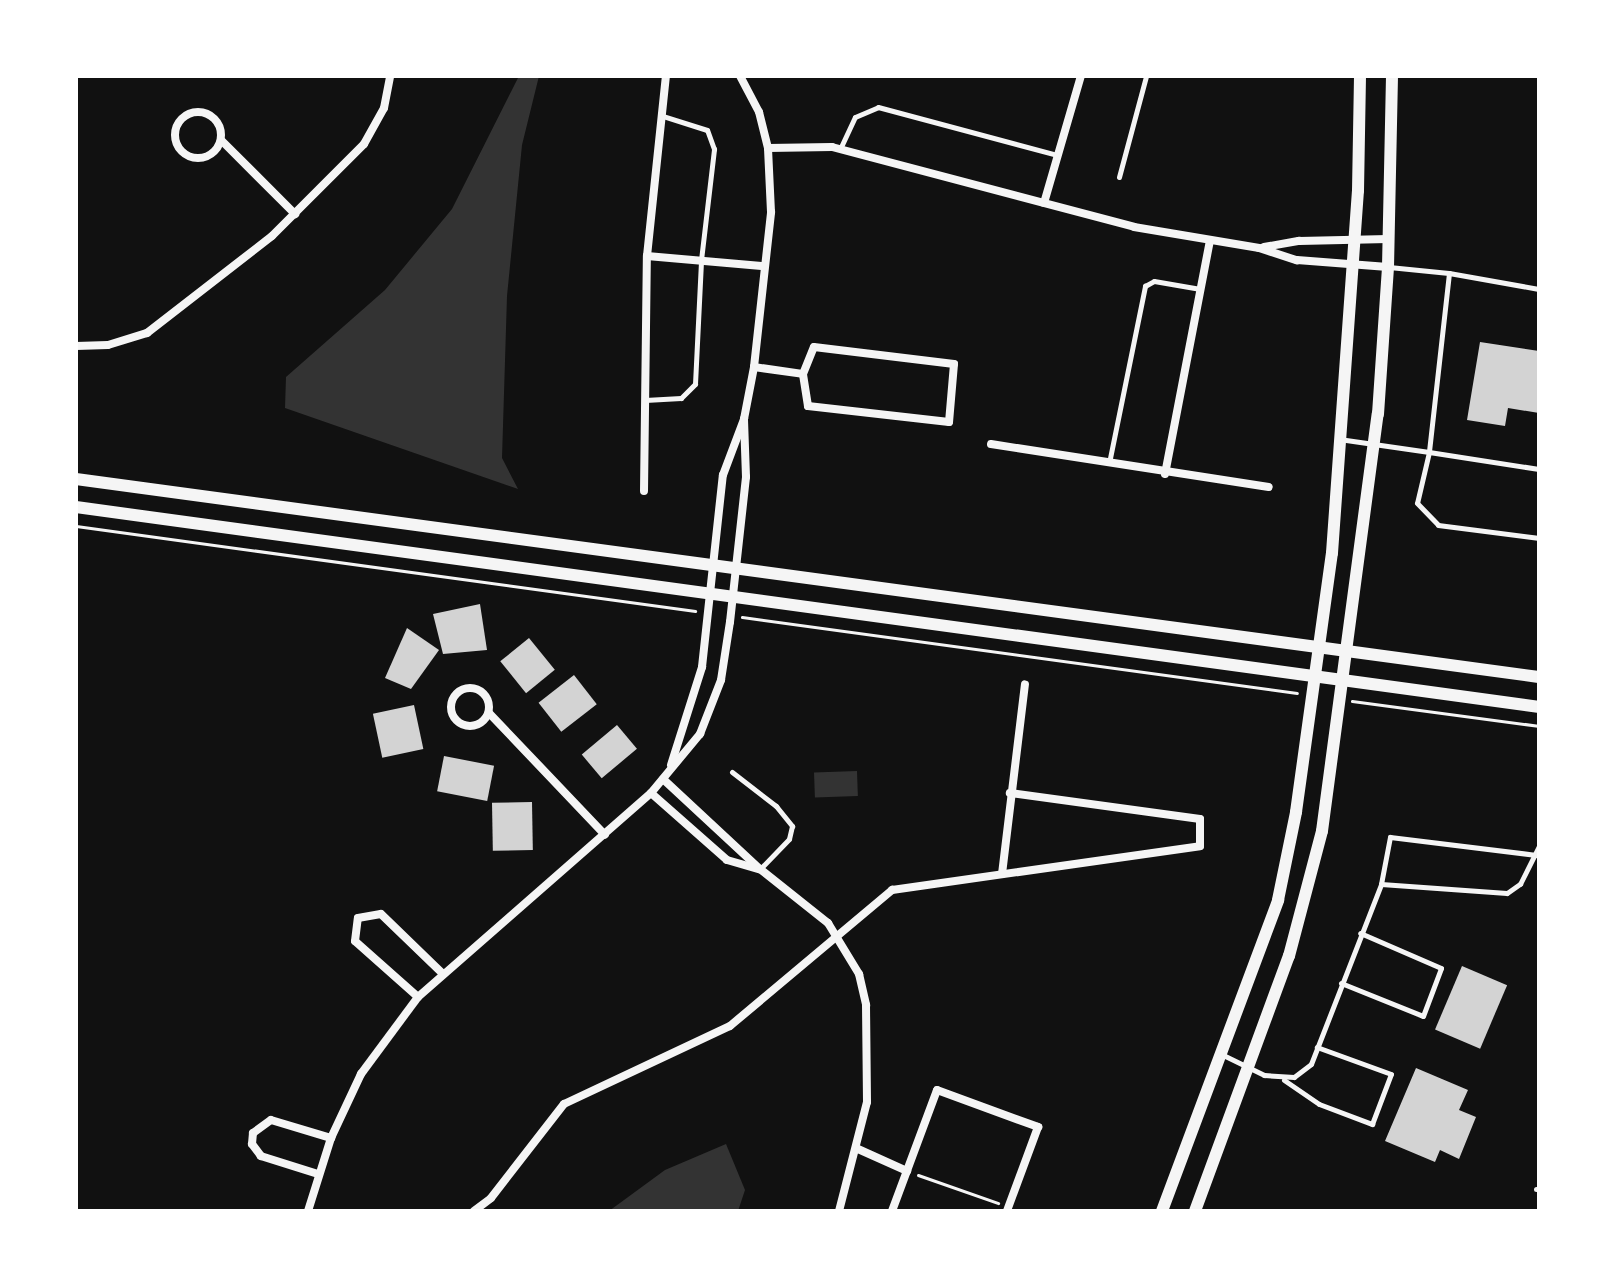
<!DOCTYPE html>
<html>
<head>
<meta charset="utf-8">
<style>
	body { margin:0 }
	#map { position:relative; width:1615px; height:1287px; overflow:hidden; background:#111; font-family:Arial,sans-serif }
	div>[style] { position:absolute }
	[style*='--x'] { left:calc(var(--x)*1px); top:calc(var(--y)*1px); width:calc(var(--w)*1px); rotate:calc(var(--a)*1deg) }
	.water>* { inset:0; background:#333; transform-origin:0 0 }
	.building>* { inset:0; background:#d3d3d3; transform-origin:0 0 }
	.path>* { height:3px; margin:-1.5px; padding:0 1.5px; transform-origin:1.5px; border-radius:1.5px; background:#f5f5f5 }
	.service>* { height:5px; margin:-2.5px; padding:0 2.5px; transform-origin:2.5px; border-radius:2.5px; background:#f5f5f5 }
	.minor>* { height:8px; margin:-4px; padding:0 4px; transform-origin:4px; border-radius:4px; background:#f5f5f5 }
	.minor>.ring { margin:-4px; padding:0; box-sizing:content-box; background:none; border:8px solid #f5f5f5; border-radius:50% }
	.tertiary>* { height:12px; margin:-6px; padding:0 6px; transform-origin:6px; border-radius:6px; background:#f5f5f5 }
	span { translate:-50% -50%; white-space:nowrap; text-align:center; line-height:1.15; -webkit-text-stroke:6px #fff; paint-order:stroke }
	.frame { position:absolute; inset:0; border:78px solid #fff; pointer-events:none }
</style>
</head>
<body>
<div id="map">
	<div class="water">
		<div style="clip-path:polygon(519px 76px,539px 76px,522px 145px,507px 296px,502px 458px,518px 489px,285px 408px,286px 377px,385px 290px,452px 209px)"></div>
		<div style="left:857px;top:771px;width:25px;height:43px;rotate:88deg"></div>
		<div style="clip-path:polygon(726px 1144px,745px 1190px,738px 1211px,609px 1211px,665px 1170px)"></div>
	</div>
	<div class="building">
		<div style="clip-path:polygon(1480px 342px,1539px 351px,1539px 413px,1508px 408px,1505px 426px,1467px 420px)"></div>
		<div style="clip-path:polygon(480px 604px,487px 650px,443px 654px,433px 614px)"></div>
		<div style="clip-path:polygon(407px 628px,439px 650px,411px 689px,385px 678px)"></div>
		<div style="left:529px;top:638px;width:41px;height:37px;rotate:51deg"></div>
		<div style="left:574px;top:675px;width:37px;height:45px;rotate:52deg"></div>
		<div style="left:414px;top:705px;width:45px;height:42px;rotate:78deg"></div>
		<div style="left:617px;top:725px;width:31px;height:46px;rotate:50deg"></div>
		<div style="left:444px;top:756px;width:51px;height:36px;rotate:11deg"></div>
		<div style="left:532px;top:802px;width:48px;height:40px;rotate:89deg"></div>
		<div style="left:1462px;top:966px;width:49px;height:69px;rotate:23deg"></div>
		<div style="clip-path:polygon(1416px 1068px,1468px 1090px,1459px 1110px,1476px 1117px,1459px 1159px,1440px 1150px,1435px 1162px,1385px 1141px)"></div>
	</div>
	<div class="path">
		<div style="--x:76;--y:526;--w:625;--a:7.82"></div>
		<div style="--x:742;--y:617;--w:560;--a:7.8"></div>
		<div style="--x:1352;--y:701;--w:189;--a:7.6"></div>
		<div style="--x:918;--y:1175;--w:85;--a:19.3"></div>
	</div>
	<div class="service">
		<div style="--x:840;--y:149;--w:35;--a:-65"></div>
		<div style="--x:855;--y:117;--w:25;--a:-23"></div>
		<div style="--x:878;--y:107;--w:185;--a:15"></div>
		<div style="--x:1119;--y:177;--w:105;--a:-75"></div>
		<div style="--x:1389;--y:267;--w:60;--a:5.7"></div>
		<div style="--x:1449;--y:273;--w:180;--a:96.4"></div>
		<div style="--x:1429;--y:452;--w:111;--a:8.8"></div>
		<div style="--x:1449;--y:273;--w:91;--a:10.1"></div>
		<div style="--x:645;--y:400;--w:36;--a:-3"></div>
		<div style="--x:681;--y:398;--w:20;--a:-45"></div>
		<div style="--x:695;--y:384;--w:124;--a:-87.2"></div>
		<div style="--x:701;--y:260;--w:112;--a:-83.3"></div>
		<div style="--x:714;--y:149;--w:20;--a:-110"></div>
		<div style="--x:707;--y:130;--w:46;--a:-162.3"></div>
		<div style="--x:1339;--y:439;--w:91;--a:8.2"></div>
		<div style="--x:1429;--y:452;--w:52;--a:103.2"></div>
		<div style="--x:1417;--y:503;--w:30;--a:46"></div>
		<div style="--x:1438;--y:525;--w:102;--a:7.3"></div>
		<div style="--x:1109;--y:463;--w:181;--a:-78.5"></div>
		<div style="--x:1145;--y:286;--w:10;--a:-29"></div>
		<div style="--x:1154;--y:281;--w:47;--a:9.9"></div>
		<div style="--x:732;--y:772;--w:56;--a:37.7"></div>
		<div style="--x:776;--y:806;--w:26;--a:51"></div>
		<div style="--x:792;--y:826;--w:13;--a:103"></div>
		<div style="--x:789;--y:839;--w:40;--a:134"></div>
		<div style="--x:1381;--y:884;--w:48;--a:-79.2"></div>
		<div style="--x:1390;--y:837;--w:147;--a:7"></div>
		<div style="--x:1341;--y:983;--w:88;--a:21.9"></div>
		<div style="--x:1423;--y:1016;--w:51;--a:-69.4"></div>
		<div style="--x:1441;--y:968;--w:88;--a:-156.6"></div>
		<div style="--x:1221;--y:1054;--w:48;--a:26"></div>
		<div style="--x:1264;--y:1075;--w:30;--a:4"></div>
		<div style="--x:1294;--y:1077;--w:21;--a:-37"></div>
		<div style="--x:1311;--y:1064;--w:193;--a:-68.7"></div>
		<div style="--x:1381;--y:884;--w:126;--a:4.1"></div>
		<div style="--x:1507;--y:893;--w:16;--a:-35"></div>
		<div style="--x:1520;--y:884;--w:42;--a:-63.4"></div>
		<div style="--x:1284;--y:1080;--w:42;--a:34.4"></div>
		<div style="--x:1319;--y:1104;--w:57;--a:20.7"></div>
		<div style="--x:1372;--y:1124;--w:53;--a:-69.2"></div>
		<div style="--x:1391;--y:1074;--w:79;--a:-160"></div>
		<div style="--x:1536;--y:1189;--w:3;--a:0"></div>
	</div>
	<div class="minor">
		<div class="ring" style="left:175px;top:112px;width:38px;height:38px"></div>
		<div style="--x:221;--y:140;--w:105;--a:45"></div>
		<div style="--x:768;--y:148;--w:64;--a:-0.9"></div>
		<div style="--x:832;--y:147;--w:312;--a:14.8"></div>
		<div style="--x:1134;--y:227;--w:127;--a:9.5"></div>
		<div style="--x:1259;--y:248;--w:40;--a:18"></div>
		<div style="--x:1297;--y:260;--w:91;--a:4.4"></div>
		<div style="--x:1044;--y:203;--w:132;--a:-73.8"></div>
		<div style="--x:1264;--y:247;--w:36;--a:-10"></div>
		<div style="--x:1299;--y:241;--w:89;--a:-1.3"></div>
		<div style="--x:647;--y:256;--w:115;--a:5"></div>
		<div style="--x:76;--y:346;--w:32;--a:-2"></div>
		<div style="--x:108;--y:345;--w:41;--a:-17.1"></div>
		<div style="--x:147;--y:333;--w:158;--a:-37.8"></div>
		<div style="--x:272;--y:236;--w:130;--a:-45"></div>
		<div style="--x:364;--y:144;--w:41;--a:-60.9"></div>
		<div style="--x:384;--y:108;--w:33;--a:-79"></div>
		<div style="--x:754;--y:367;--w:49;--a:8.1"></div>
		<div style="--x:803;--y:374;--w:29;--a:-68"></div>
		<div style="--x:814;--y:347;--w:141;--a:6.9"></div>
		<div style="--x:954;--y:364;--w:58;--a:94.9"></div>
		<div style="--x:949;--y:422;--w:142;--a:-173.5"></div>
		<div style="--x:808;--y:406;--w:32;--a:-99"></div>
		<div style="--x:991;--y:444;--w:281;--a:8.8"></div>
		<div style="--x:1165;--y:474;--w:238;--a:-79.1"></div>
		<div style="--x:644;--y:491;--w:235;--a:-89.3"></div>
		<div style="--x:647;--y:256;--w:181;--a:-84"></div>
		<div class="ring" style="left:451px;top:688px;width:30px;height:30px"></div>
		<div style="--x:489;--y:713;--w:168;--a:46.4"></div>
		<div style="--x:671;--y:765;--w:103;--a:-72.4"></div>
		<div style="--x:702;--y:667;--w:193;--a:-83.8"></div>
		<div style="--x:723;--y:475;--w:60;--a:-69.4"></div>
		<div style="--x:744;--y:419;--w:53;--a:-79.1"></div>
		<div style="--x:754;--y:367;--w:156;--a:-83.7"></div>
		<div style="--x:771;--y:212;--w:64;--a:-92.7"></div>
		<div style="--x:768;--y:148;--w:37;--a:-104"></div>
		<div style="--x:759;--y:112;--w:41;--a:-117.8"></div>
		<div style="--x:663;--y:779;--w:132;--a:42.9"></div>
		<div style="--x:760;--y:869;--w:87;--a:38.5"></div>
		<div style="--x:828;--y:923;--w:60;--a:58.7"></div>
		<div style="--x:859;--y:974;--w:32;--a:77"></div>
		<div style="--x:866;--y:1005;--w:97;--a:89.4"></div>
		<div style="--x:867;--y:1102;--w:113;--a:104.4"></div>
		<div style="--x:651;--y:793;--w:101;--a:41.4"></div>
		<div style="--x:727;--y:860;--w:33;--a:16"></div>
		<div style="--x:1002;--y:874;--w:191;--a:-83.1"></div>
		<div style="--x:418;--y:997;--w:84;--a:-138.4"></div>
		<div style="--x:355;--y:941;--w:23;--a:-83"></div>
		<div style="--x:358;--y:918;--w:23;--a:-10"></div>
		<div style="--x:381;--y:914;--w:85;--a:44"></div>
		<div style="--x:858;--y:1149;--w:54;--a:24.2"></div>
		<div style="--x:318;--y:1174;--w:60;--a:-162.5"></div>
		<div style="--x:261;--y:1156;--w:15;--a:-127"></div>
		<div style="--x:252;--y:1144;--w:11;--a:-85"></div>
		<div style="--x:253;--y:1133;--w:22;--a:-36"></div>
		<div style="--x:271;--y:1120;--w:63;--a:16.7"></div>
		<div style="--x:308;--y:1211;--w:77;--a:-72.5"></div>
		<div style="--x:331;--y:1138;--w:71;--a:-64.9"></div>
		<div style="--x:361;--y:1074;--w:96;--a:-53.5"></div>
		<div style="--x:418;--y:997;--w:310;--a:-41.2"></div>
		<div style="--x:651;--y:793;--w:77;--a:-50.3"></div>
		<div style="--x:700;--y:734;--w:58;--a:-68.7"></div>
		<div style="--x:721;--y:680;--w:59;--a:-81.2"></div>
		<div style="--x:730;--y:622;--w:146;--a:-83.7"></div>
		<div style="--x:746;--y:477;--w:58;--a:-92"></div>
		<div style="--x:474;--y:1211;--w:21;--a:-37"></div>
		<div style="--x:491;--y:1198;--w:119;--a:-52.2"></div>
		<div style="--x:564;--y:1104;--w:183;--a:-25.2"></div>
		<div style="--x:730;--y:1026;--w:212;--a:-40"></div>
		<div style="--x:892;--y:890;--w:311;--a:-8.1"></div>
		<div style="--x:1200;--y:846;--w:27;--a:-90"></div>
		<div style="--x:1200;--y:819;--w:192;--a:-172.2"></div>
		<div style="--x:892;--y:1211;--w:129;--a:-69.6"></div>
		<div style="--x:937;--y:1090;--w:108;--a:20.1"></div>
		<div style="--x:1038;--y:1127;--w:90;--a:110.3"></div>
	</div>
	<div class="tertiary">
		<div style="--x:76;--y:479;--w:1476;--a:7.71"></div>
		<div style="--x:76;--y:507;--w:1477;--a:7.78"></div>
		<div style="--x:1162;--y:1211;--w:332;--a:-69.5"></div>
		<div style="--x:1278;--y:900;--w:90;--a:-78.4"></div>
		<div style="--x:1296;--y:812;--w:261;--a:-82.1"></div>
		<div style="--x:1332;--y:553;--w:363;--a:-85.9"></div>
		<div style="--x:1358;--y:191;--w:115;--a:-89"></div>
		<div style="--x:1195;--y:1211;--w:272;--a:-69.8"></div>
		<div style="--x:1289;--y:956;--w:129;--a:-75.2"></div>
		<div style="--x:1322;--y:831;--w:421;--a:-82.4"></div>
		<div style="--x:1378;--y:414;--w:147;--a:-86.1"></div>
		<div style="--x:1388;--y:267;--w:191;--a:-88.8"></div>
	</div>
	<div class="frame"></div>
</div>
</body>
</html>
